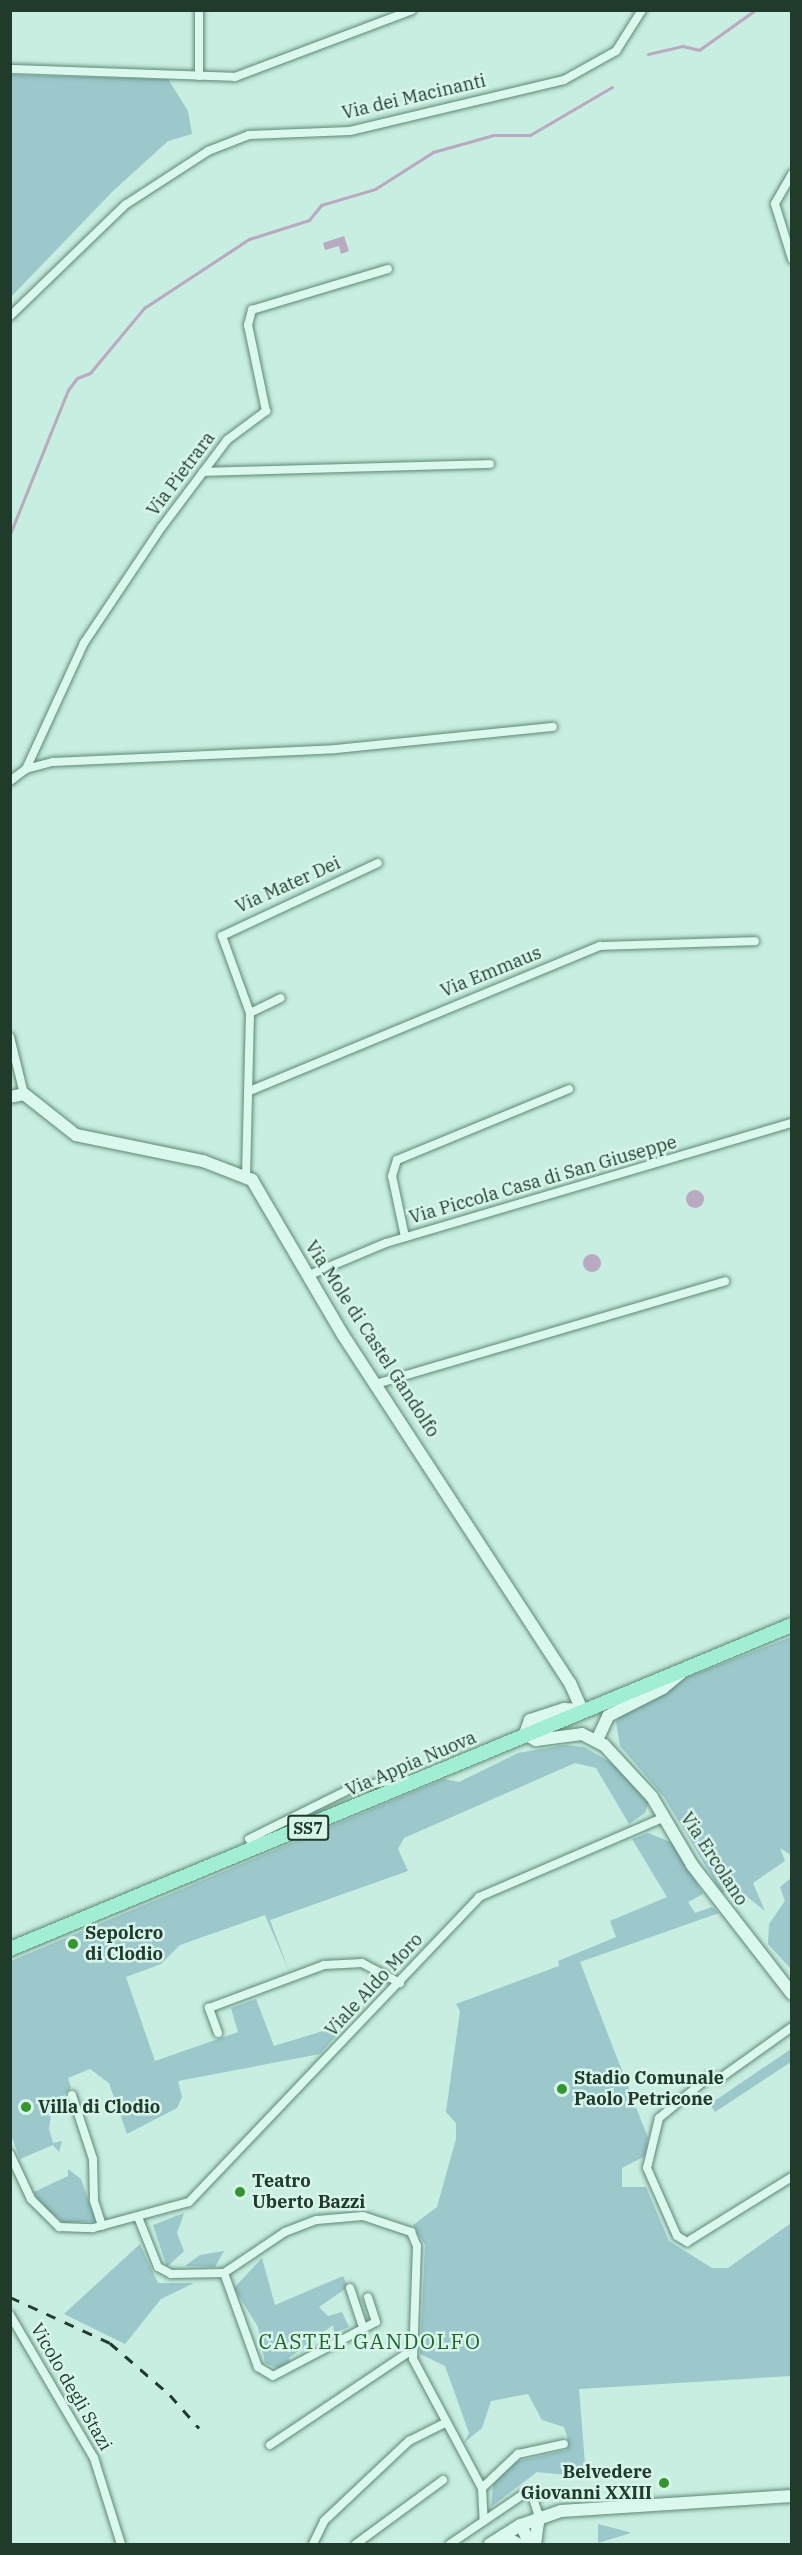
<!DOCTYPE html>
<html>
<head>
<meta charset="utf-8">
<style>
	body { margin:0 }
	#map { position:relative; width:802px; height:2555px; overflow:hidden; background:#c8ede1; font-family:"IBM Plex Serif",serif }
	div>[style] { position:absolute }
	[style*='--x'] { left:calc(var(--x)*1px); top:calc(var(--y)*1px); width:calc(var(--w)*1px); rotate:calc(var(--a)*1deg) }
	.green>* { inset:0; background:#9cc7cb }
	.water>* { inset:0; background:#b9a9c1 }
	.round { border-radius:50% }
	.stream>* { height:3px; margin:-1.5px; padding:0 1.5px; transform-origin:1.5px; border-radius:1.5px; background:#b9a9c1 }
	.roads { filter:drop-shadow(0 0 2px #5d8973) drop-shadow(0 0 2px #5d8973) }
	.street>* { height:8px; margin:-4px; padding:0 4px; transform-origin:4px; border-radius:4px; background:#dbf8ee }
	.secondary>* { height:12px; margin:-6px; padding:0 6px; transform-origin:6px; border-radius:6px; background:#dbf8ee }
	.primary>* { height:14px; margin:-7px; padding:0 7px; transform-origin:7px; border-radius:7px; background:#a1eed4 }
	.rail>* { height:3px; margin-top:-1.5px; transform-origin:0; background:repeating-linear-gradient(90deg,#203a2c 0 10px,transparent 0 20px) }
	.dots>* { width:16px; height:16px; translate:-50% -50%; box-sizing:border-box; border:3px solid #d7f5eb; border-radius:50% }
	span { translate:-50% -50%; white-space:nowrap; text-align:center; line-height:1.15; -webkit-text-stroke:5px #d7f5eb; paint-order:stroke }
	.shield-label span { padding:2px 4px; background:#d7f5eb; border:2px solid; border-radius:4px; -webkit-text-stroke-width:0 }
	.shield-label { font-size:16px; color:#203a2c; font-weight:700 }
	.street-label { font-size:18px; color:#203a2c }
	.poi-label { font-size:18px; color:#203a2c; font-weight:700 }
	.left { translate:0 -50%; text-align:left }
	.right { translate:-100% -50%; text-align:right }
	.quarter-label { font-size:21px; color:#21652d; letter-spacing:1.5px }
	.frame { position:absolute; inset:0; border:12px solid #203a2c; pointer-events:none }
</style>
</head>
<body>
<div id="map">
	<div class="green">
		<div style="clip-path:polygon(11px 75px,168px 79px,188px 111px,192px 134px,168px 141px,112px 192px,11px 297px)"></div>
		<div style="clip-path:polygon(791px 1637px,791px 1855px,780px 1848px,785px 1861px,753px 1883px,765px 1911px,735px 1887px,722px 1893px,664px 1797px,620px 1746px,616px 1722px,621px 1713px,688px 1677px)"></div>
		<div style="clip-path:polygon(565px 1745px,584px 1747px,610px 1762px,650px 1798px,645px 1813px,629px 1824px,596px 1768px,575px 1763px,404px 1838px,398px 1849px,408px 1871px,270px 1920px,289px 1971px,265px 1915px,180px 1945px,161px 1964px,126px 1977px,155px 2061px,238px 2032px,231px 2008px,256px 1999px,274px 2046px,339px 2026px,342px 2029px,320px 2054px,178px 2081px,182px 2097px,177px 2108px,127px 2134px,109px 2083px,90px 2069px,68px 2078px,71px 2088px,52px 2107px,49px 2129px,53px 2143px,62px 2141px,59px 2152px,53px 2145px,20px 2159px,11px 2135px,11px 1961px,444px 1779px,459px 1782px,518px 1753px)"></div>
		<div style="clip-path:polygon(648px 1833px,673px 1843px,703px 1894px,688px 1902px,695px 1913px,712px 1907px,719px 1913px,580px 1962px,648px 2138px,645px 2156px,622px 2168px,622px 2187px,646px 2187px,669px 2241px,712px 2268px,728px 2268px,791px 2223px,791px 2376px,579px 2389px,586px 2477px,537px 2472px,491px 2507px,493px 2484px,514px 2462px,566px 2450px,567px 2436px,564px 2427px,542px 2420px,528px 2394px,491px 2401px,482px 2428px,464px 2443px,469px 2433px,445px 2366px,420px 2354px,425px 2245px,413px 2225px,437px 2207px,456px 2139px,456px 2123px,446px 2112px,460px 2011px,456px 2004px,559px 1966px,558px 1961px,616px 1937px,610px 1921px,667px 1897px,632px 1839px)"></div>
		<div style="clip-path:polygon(791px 1878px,792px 1878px,791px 1969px,768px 1944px,769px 1924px,785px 1901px,780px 1887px)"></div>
		<div style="clip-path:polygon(791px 2049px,791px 2062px,715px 2112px,710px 2104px)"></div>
		<div style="clip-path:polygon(68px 2169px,81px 2179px,96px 2221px,64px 2223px,39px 2203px,34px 2192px,68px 2176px)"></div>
		<div style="clip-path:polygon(184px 2213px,177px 2233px,184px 2251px,167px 2267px,153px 2225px)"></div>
		<div style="clip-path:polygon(140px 2244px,158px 2283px,194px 2283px,161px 2299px,125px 2344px,64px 2314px)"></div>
		<div style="clip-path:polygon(224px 2251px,215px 2267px,185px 2266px,200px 2255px)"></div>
		<div style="clip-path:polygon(262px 2258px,275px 2305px,343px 2276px,348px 2287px,319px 2307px,328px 2316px,342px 2312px,349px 2327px,334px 2333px,333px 2325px,289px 2358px,291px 2366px,279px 2369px,265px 2363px,258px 2327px,234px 2288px)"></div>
		<div style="clip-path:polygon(598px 2524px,629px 2532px,631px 2533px,598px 2543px)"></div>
	</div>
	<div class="water">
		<div style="clip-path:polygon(344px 236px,349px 251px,341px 254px,339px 246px,325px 250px,323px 243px)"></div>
		<div class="round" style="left:686px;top:1190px;width:18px;height:18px"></div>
		<div class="round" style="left:583px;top:1254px;width:18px;height:18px"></div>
	</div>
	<div class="stream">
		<div style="--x:648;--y:54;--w:35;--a:-13"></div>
		<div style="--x:682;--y:46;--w:17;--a:13"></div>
		<div style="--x:699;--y:50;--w:69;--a:-35.5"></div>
		<div style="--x:10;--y:534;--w:155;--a:-68.1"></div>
		<div style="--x:68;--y:390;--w:15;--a:-53"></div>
		<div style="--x:77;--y:378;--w:14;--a:-21"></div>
		<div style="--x:90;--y:373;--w:85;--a:-50.3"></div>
		<div style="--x:144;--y:308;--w:126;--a:-33.3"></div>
		<div style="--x:249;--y:239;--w:63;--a:-17.6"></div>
		<div style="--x:309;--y:220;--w:19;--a:-51"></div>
		<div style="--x:321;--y:205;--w:56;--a:-16.5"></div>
		<div style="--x:375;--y:189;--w:69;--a:-32.5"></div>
		<div style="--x:433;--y:152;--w:63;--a:-15.6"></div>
		<div style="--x:494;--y:135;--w:36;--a:0"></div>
		<div style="--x:530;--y:135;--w:95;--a:-30.3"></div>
	</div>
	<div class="roads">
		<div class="street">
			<div style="--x:10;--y:69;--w:225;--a:2"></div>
			<div style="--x:235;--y:77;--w:189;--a:-20.7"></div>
			<div style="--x:199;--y:76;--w:66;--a:-90"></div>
			<div style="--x:792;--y:174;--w:34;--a:120"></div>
			<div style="--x:775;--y:204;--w:58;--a:72.8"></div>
			<div style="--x:10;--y:316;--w:160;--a:-44"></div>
			<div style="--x:125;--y:205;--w:99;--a:-33"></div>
			<div style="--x:208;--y:151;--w:44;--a:-21.3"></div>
			<div style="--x:249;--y:135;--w:101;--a:-2.3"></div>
			<div style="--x:350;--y:131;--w:220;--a:-13.4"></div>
			<div style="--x:564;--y:80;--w:60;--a:-29.1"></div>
			<div style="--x:616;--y:51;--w:49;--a:-57.6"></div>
			<div style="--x:203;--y:472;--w:287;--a:-1.6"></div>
			<div style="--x:26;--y:769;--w:28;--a:-15"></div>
			<div style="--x:53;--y:762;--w:282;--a:-2.6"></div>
			<div style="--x:335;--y:749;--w:219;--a:-5.8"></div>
			<div style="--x:10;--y:781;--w:20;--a:-37"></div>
			<div style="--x:26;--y:769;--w:139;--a:-65.3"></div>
			<div style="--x:84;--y:643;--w:138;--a:-56.2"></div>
			<div style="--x:161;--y:528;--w:110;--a:-53.1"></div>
			<div style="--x:227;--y:440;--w:49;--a:-36.6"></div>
			<div style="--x:266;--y:411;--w:88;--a:-101.8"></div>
			<div style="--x:248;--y:325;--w:16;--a:-75"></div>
			<div style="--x:252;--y:310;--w:142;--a:-16.8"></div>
			<div style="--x:250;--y:1013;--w:34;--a:-26"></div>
			<div style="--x:10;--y:1037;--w:59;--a:76.2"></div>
			<div style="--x:252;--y:1090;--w:377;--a:-22.5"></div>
			<div style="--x:600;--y:946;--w:155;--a:-1.8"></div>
			<div style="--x:246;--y:1176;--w:163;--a:-88.6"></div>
			<div style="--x:250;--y:1013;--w:82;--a:-110"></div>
			<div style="--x:222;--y:936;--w:172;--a:-25.1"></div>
			<div style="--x:405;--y:1237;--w:62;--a:-102"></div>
			<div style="--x:392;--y:1176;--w:17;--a:-73"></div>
			<div style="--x:397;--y:1160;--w:186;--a:-22.4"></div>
			<div style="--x:307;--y:1276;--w:86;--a:-22.7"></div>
			<div style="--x:386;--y:1243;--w:423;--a:-16.5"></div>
			<div style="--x:376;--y:1384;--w:364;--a:-16.4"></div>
			<div style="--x:249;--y:1839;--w:113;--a:-26.3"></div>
			<div style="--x:350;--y:1789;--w:38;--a:-12"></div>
			<div style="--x:387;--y:1781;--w:18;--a:9"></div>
			<div style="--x:792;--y:2027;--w:90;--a:144.5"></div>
			<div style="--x:719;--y:2079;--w:10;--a:-169"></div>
			<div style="--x:709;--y:2077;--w:65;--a:140.6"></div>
			<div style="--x:659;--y:2118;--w:51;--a:103.5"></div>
			<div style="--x:647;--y:2168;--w:74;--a:66.2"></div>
			<div style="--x:677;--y:2236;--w:12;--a:31"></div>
			<div style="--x:687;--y:2242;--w:123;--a:-31.8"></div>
			<div style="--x:218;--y:2033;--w:27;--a:-110"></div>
			<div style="--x:209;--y:2008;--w:123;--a:-20.5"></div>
			<div style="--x:324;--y:1965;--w:38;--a:-3"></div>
			<div style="--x:362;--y:1963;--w:43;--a:27.8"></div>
			<div style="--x:72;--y:2095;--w:67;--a:71.8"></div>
			<div style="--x:93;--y:2159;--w:42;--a:88.6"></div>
			<div style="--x:94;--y:2201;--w:26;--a:72"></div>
			<div style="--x:10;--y:2154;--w:50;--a:65"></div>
			<div style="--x:31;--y:2199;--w:40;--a:45"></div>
			<div style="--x:59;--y:2227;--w:34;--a:2"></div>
			<div style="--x:93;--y:2228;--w:99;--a:-15.2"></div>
			<div style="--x:189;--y:2202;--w:421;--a:-46.4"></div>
			<div style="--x:479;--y:1897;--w:202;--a:-23.3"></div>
			<div style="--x:138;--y:2217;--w:54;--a:68.2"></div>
			<div style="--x:158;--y:2267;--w:15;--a:28"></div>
			<div style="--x:171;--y:2274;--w:53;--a:-1.1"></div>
			<div style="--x:224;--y:2273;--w:73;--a:-33.9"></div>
			<div style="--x:285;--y:2232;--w:34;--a:-21"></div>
			<div style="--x:317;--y:2220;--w:46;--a:-5"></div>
			<div style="--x:363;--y:2216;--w:51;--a:18.4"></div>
			<div style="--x:411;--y:2232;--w:15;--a:67"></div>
			<div style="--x:417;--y:2246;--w:113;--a:92"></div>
			<div style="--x:413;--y:2359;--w:146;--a:61.9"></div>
			<div style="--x:482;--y:2488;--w:33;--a:87"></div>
			<div style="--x:224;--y:2273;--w:100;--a:70.1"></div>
			<div style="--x:258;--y:2367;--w:17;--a:31"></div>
			<div style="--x:273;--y:2376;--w:116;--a:-27.7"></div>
			<div style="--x:376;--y:2322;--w:26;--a:-108"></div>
			<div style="--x:350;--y:2288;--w:41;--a:71.6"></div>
			<div style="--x:10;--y:2315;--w:166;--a:59.6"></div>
			<div style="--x:94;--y:2458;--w:90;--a:72.6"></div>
			<div style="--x:270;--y:2445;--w:171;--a:-33.8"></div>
			<div style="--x:482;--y:2488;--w:50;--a:-43.4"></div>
			<div style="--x:518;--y:2454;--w:47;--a:-12.3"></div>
			<div style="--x:313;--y:2544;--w:25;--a:-64"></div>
			<div style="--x:324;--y:2521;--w:117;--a:-43.3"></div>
			<div style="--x:409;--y:2441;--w:40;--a:-26.6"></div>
			<div style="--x:356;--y:2544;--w:108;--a:-36.3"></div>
			<div style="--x:450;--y:2544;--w:91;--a:-34.2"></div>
			<div style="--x:525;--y:2493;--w:7;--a:16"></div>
			<div style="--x:532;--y:2495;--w:22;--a:72"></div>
		</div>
		<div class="secondary">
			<div style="--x:10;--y:1097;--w:14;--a:-12"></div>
			<div style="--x:24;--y:1094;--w:66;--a:38.3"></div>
			<div style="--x:76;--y:1135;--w:130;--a:11.6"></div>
			<div style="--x:203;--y:1161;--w:53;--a:21.2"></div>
			<div style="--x:252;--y:1180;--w:180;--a:59.6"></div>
			<div style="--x:343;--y:1335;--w:415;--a:56.9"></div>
			<div style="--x:570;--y:1683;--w:30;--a:66"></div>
			<div style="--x:582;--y:1710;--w:18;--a:-177"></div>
			<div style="--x:564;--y:1709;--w:36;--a:162"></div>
			<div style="--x:530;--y:1720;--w:15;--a:110"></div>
			<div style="--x:525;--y:1734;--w:13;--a:29"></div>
			<div style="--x:536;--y:1740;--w:46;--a:-7.4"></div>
			<div style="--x:582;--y:1734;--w:25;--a:27"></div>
			<div style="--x:604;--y:1745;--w:71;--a:47.3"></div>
			<div style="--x:652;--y:1797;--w:79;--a:59.5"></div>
			<div style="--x:692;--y:1865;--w:163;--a:52.2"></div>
			<div style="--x:597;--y:1740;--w:26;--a:-65"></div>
			<div style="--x:608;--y:1716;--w:62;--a:-27"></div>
			<div style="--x:663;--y:1688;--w:23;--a:-40"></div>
			<div style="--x:521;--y:2525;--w:21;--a:65"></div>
			<div style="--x:503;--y:2536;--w:17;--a:28"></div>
			<div style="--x:490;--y:2544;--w:36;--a:-32"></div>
			<div style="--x:521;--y:2525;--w:42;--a:-19.3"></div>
			<div style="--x:561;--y:2511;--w:231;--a:-3.7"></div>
			<div style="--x:535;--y:2544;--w:28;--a:-82"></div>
		</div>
		<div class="primary">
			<div style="--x:10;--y:1949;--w:846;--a:-22.51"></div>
		</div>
	</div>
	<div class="rail">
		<div style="--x:10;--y:2297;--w:110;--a:24.7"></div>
		<div style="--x:110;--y:2343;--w:79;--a:40.9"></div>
		<div style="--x:170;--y:2395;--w:44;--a:48.7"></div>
	</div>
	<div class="dots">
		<div style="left:73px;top:1944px;background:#33962f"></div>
		<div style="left:562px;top:2089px;background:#33962f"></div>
		<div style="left:26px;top:2107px;background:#33962f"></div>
		<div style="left:240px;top:2192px;background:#33962f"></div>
		<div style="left:664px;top:2483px;background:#33962f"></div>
	</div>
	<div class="shield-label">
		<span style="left:308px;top:1828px">SS7</span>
	</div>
	<div class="street-label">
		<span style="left:414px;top:97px;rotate:-13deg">Via dei Macinanti</span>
		<span style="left:181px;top:474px;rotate:-53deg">Via Pietrara</span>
		<span style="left:288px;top:885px;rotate:-24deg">Via Mater Dei</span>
		<span style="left:491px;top:972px;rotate:-22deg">Via Emmaus</span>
		<span style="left:543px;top:1180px;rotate:-16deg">Via Piccola Casa di San Giuseppe</span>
		<span style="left:372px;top:1339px;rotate:57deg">Via Mole di Castel Gandolfo</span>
		<span style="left:411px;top:1764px;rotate:-23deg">Via Appia Nuova</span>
		<span style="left:714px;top:1859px;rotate:57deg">Via Ercolano</span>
		<span style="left:374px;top:1985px;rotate:-47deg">Viale Aldo Moro</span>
		<span style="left:71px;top:2387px;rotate:60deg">Vicolo degli Stazi</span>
	</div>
	<div class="poi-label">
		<span class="left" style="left:85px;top:1944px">Sepolcro<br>di Clodio</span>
		<span class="left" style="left:574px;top:2089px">Stadio Comunale<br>Paolo Petricone</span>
		<span class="left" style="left:38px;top:2107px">Villa di Clodio</span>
		<span class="left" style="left:252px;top:2192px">Teatro<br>Uberto Bazzi</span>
		<span class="right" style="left:652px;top:2483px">Belvedere<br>Giovanni XXIII</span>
	</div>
	<div class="quarter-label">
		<span style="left:370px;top:2341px">CASTEL GANDOLFO</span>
	</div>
	<div class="frame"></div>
</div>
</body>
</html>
